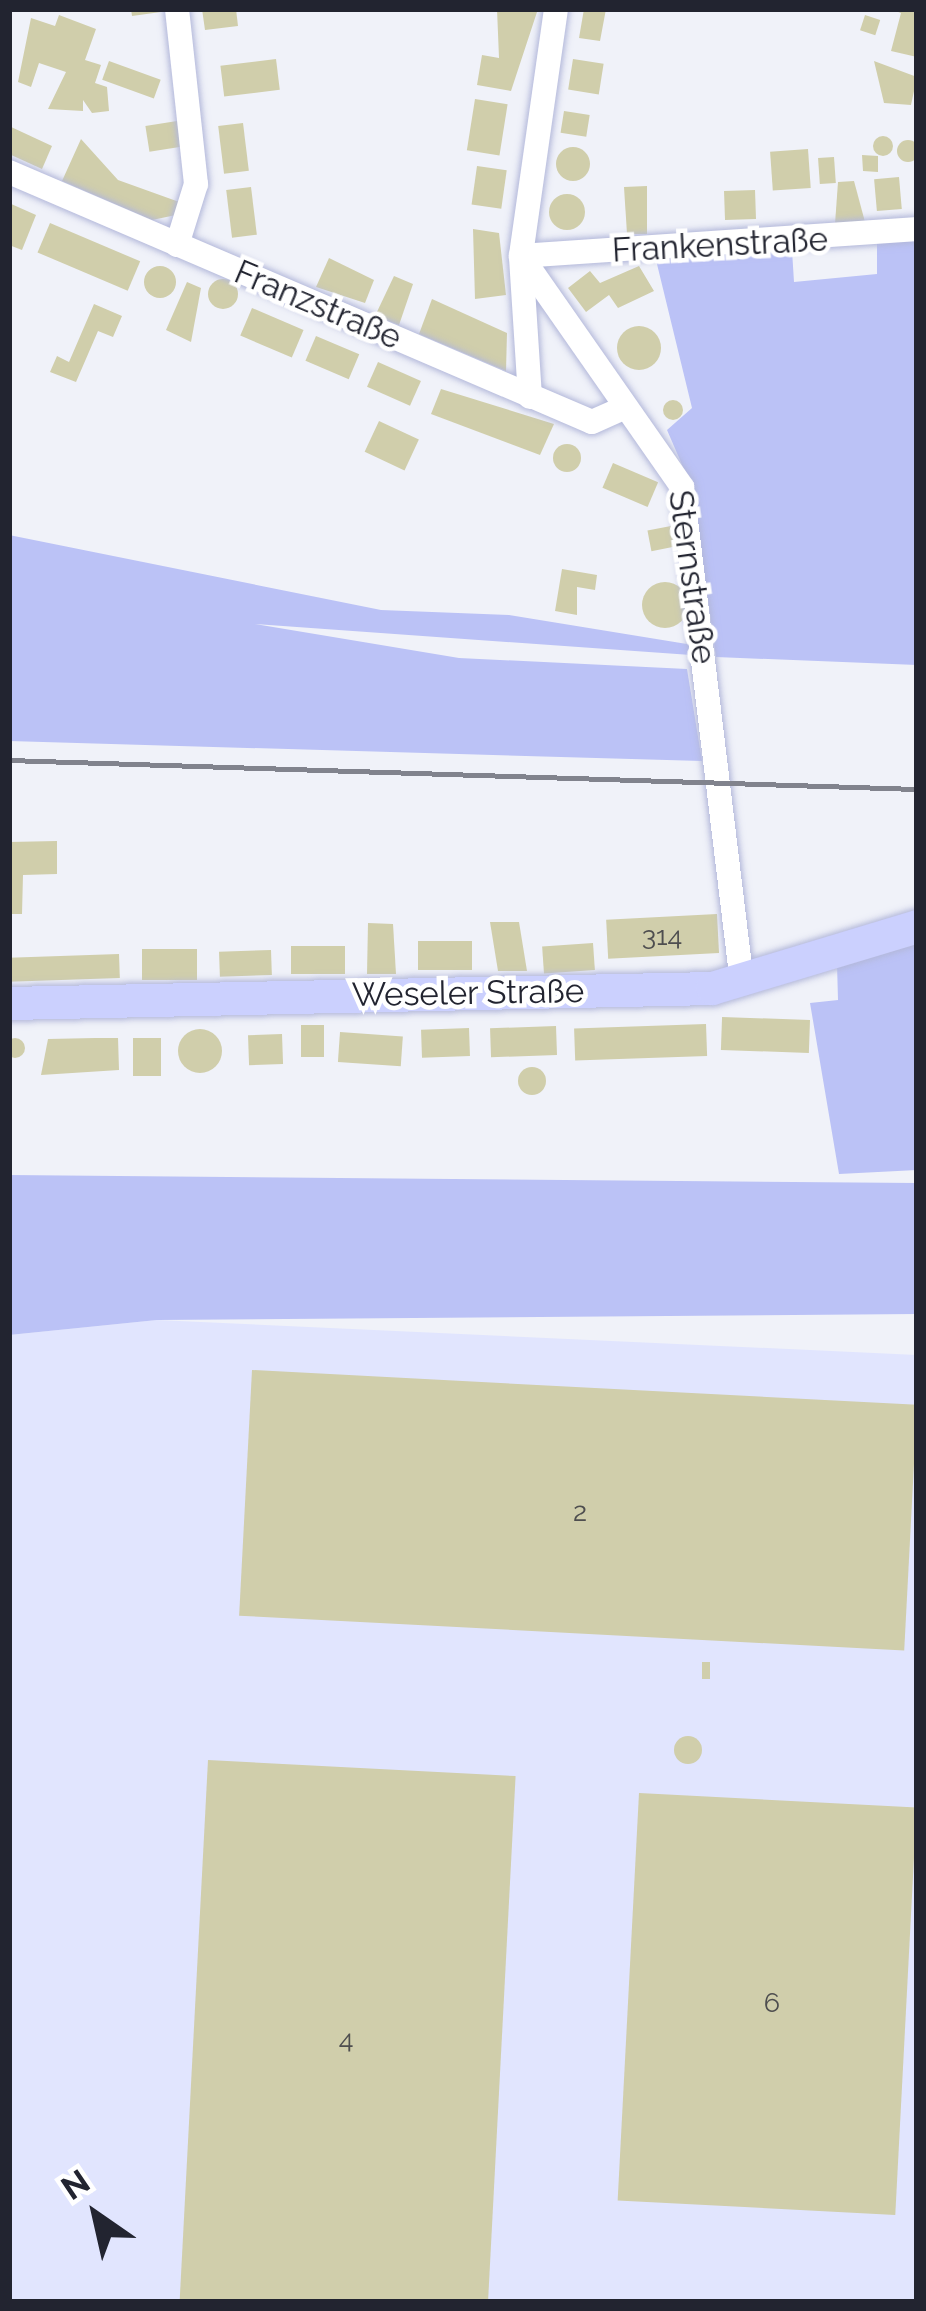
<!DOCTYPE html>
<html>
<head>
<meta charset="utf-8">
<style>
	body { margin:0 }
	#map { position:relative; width:926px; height:2311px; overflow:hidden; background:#f0f2f9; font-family:Raleway,sans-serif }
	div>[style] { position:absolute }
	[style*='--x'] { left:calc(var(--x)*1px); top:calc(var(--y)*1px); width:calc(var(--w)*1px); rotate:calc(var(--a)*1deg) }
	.built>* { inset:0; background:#e1e5fe }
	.green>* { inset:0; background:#bbc2f6 }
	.building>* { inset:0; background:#d0ceab; transform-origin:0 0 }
	.round { border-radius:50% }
	.roads { filter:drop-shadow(0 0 3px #b3b8da) drop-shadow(0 0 3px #b3b8da) }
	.minor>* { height:24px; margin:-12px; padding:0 12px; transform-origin:12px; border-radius:12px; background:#fff }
	.major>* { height:33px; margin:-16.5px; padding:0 16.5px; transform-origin:16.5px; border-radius:16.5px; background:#cbd0fe }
	.rail>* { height:4.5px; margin:-2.25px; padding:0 2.25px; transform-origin:2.25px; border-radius:2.25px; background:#81838d }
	span { translate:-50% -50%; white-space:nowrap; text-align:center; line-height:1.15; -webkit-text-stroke:9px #fff; paint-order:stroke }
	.number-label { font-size:27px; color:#4e4e4f }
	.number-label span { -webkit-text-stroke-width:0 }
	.street-label { font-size:33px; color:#222430 }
	.frame { position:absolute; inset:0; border:12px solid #222430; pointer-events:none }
	.north { position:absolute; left:36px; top:2155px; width:120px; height:120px; -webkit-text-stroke:9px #fff; paint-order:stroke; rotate:326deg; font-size:33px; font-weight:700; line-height:48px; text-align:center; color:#222430 }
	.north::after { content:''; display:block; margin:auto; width:42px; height:54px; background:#222430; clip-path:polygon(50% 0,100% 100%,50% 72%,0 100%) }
</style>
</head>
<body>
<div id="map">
	<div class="built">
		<div style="clip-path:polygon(157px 1320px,917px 1355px,917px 2302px,9px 2302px,9px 1335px)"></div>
	</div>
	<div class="green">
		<div style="clip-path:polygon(917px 236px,917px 665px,716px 657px,693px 490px,667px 430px,692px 408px,656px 260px,792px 250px,794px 282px,877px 274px,877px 242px)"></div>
		<div style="clip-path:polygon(9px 535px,381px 610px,509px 615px,693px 645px,691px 655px,255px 624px,459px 658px,687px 669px,702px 761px,9px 741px)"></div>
		<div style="clip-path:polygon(917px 936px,917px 1170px,839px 1174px,810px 1003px,838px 1000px,837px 964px)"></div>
		<div style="clip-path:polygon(9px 1175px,917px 1183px,917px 1314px,157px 1320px,9px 1335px)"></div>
	</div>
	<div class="building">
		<div style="clip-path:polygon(131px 9px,161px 9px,161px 12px,132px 16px)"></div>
		<div style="clip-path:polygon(202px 9px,236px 9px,238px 26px,205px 30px)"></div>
		<div style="clip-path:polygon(497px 9px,538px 9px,511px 91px,477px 85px,482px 55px,499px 58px)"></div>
		<div style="clip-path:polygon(584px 9px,606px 9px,600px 41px,579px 38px)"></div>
		<div style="clip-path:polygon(890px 9px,917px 9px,917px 57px,891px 51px,901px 13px)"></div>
		<div style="clip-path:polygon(59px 15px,96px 29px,85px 60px,101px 65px,95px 83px,107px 87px,109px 111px,92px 113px,83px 100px,83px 111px,48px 109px,66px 72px,39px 63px,31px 87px,18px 82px,31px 18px,55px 26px)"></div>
		<div style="left:865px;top:15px;width:16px;height:16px;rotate:18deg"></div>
		<div style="left:276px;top:59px;width:31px;height:56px;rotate:83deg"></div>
		<div style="left:573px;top:59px;width:31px;height:31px;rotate:9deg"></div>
		<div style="left:109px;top:61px;width:55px;height:20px;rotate:20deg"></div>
		<div style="clip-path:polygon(874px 61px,917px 77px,911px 105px,884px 103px)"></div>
		<div style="left:475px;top:99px;width:33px;height:52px;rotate:9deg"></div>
		<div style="left:564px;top:111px;width:26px;height:22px;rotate:9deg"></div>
		<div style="left:177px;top:121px;width:26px;height:32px;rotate:81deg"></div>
		<div style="left:243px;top:123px;width:48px;height:25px;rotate:83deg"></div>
		<div style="clip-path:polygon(9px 126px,52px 146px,42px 169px,9px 154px)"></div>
		<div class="round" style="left:873px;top:136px;width:20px;height:20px"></div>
		<div style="clip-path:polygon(81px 139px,118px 180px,182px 203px,176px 215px,152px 220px,62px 181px)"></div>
		<div class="round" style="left:897px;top:140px;width:22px;height:22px"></div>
		<div class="round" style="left:556px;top:147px;width:34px;height:34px"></div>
		<div style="left:808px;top:149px;width:39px;height:38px;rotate:86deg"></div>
		<div style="clip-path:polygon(862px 155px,878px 156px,878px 172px,863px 171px)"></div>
		<div style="left:834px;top:157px;width:26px;height:16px;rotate:86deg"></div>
		<div style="left:477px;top:166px;width:30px;height:39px;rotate:8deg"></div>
		<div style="left:899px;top:177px;width:32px;height:25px;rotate:85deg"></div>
		<div style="clip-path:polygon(854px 181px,865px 222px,835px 224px,838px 182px)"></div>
		<div style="clip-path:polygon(647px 186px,647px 234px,627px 234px,624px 187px)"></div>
		<div style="left:251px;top:187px;width:48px;height:25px;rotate:83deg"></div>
		<div style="left:755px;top:190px;width:29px;height:31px;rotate:88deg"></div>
		<div class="round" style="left:549px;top:194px;width:36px;height:36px"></div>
		<div style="clip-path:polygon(9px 203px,36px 215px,22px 250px,9px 245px)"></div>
		<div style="left:50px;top:223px;width:98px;height:32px;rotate:23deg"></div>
		<div style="clip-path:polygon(473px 229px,499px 233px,506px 295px,475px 299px)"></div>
		<div style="clip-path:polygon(329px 258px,374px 280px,365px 303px,316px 287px)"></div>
		<div style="clip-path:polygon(639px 266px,654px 291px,618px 308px,609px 295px,586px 312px,568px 288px,590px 271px,600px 283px)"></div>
		<div class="round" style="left:144px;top:266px;width:32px;height:32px"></div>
		<div style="clip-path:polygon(394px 276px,413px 284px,399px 325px,375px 316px)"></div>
		<div class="round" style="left:208px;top:279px;width:30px;height:30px"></div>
		<div style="clip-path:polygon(187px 282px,201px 288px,191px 342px,166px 330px)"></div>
		<div style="clip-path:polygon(432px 299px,507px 333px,506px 371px,419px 334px)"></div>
		<div style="clip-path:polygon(94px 304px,122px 316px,113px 337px,98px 331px,76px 382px,50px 372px,57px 356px,69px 362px)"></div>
		<div style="left:252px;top:308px;width:56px;height:30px;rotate:23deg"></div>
		<div class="round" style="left:617px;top:326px;width:44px;height:44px"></div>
		<div style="left:316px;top:336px;width:47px;height:27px;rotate:23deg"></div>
		<div style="left:378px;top:362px;width:47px;height:27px;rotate:24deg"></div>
		<div style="clip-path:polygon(441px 389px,554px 424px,540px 455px,431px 414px)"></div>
		<div class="round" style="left:663px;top:400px;width:20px;height:20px"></div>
		<div style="left:379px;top:421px;width:44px;height:34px;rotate:25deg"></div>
		<div class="round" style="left:553px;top:444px;width:28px;height:28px"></div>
		<div style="left:613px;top:463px;width:49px;height:27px;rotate:23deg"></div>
		<div style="left:671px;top:526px;width:21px;height:24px;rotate:79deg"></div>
		<div style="clip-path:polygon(562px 569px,597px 575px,595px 590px,577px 587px,577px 615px,555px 611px)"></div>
		<div class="round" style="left:642px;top:582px;width:46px;height:46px"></div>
		<div style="clip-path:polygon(57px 841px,57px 874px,23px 875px,22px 914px,9px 914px,9px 842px)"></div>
		<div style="left:717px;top:914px;width:39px;height:111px;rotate:87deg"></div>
		<div style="clip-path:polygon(490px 922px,519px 922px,527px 971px,498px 971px)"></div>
		<div style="clip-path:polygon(368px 923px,393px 924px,396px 974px,367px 974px)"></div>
		<div style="left:472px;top:941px;width:29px;height:54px;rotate:90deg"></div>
		<div style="left:593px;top:943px;width:27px;height:51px;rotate:86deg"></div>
		<div style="left:345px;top:946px;width:28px;height:54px;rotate:90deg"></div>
		<div style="left:197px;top:949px;width:31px;height:55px;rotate:90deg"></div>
		<div style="left:271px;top:950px;width:25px;height:52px;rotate:88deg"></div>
		<div style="left:119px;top:954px;width:24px;height:110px;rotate:88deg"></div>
		<div style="left:810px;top:1020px;width:33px;height:88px;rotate:92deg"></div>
		<div style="left:706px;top:1024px;width:32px;height:132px;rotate:88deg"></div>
		<div style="left:301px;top:1025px;width:23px;height:32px"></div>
		<div style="left:556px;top:1026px;width:29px;height:66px;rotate:88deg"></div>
		<div style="left:469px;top:1028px;width:28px;height:48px;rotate:88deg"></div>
		<div class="round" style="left:178px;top:1029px;width:44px;height:44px"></div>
		<div style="left:340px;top:1032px;width:63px;height:30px;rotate:4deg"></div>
		<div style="left:282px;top:1034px;width:30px;height:34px;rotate:88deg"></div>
		<div class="round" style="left:5px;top:1038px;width:20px;height:20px"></div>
		<div style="clip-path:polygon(95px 1038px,118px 1038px,119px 1070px,41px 1075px,48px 1039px)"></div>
		<div style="left:133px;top:1038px;width:28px;height:38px"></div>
		<div class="round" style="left:518px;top:1067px;width:28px;height:28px"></div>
		<div style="left:252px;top:1370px;width:666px;height:246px;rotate:3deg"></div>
		<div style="left:702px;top:1662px;width:8px;height:17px"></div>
		<div class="round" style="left:674px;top:1736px;width:28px;height:28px"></div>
		<div style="left:208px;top:1760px;width:308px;height:543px;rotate:3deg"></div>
		<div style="left:639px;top:1793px;width:278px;height:408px;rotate:3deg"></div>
	</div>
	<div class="roads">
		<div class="minor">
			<div style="--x:556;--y:9;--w:249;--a:98.1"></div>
			<div style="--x:521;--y:256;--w:282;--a:55.1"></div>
			<div style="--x:682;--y:487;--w:498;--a:83.1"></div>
			<div style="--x:9;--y:172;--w:634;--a:23.21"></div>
			<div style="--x:592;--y:422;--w:36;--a:-24"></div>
			<div style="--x:177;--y:245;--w:64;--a:-72.7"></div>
			<div style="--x:196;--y:184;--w:176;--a:-96.2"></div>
			<div style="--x:530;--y:397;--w:141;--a:-93.7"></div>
			<div style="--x:521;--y:256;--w:397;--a:-3.9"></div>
		</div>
		<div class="major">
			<div style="--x:9;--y:1003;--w:703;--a:-1.22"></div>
			<div style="--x:712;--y:988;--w:214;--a:-16.8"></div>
		</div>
	</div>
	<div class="rail">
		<div style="--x:9;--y:760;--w:908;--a:1.83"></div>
	</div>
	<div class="number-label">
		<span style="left:662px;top:936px">314</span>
		<span style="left:580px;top:1512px">2</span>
		<span style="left:772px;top:2003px">6</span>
		<span style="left:346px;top:2039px">4</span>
	</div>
	<div class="street-label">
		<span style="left:720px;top:245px;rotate:-3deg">Frankenstraße</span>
		<span style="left:318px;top:305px;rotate:23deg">Franzstraße</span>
		<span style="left:692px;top:577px;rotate:82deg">Sternstraße</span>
		<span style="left:468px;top:993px;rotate:-1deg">Weseler Straße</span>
	</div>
	<div class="frame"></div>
	<div class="north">N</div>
</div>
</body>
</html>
